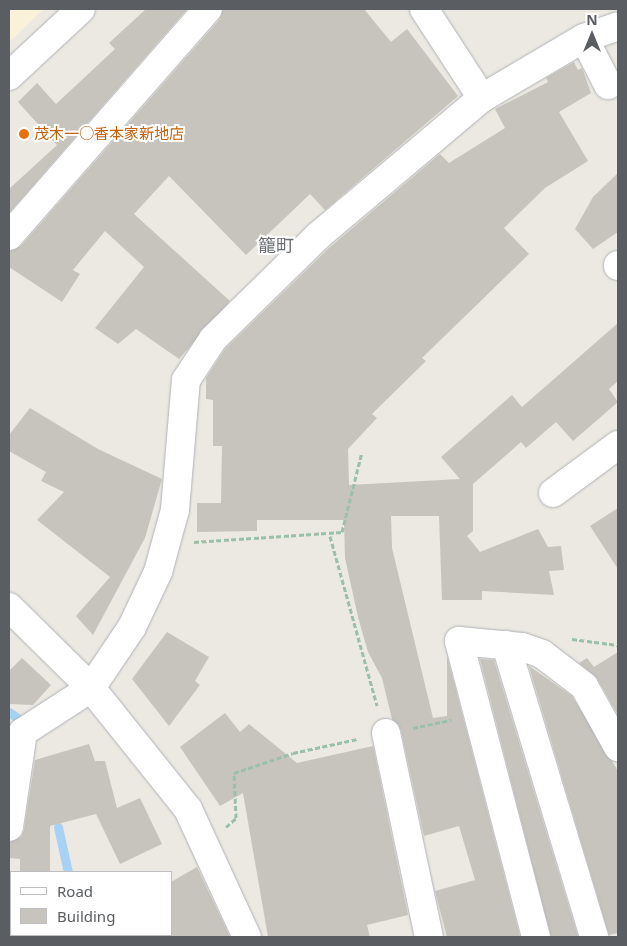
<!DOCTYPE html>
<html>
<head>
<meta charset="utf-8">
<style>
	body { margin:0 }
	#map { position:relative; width:627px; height:946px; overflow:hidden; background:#ebe9e2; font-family:"Noto Sans","Noto Sans JP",sans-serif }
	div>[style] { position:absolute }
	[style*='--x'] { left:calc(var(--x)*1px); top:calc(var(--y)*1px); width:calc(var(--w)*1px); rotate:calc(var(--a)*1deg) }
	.commercial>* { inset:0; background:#f9f2d9 }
	.stream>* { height:9px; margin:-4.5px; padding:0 4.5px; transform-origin:4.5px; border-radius:4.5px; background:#a8d2f4 }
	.building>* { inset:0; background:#c7c4be }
	.path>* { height:3px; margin-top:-1.5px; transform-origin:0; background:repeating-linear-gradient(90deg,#9ac0a7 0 5px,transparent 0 7.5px) }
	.roads { filter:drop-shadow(0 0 1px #afb2b6) drop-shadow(0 0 1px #afb2b6) }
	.minor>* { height:28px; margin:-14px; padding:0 14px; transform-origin:14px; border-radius:14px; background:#fff }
	.dots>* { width:14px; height:14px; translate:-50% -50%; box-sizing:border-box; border:2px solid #fff; border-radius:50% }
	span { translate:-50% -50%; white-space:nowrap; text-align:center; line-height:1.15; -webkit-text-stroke:4px #fff; paint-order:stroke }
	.food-label { font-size:15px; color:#c56008 }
	.left { translate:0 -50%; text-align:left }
	.quarter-label { font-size:18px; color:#6b6f73 }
	.frame { position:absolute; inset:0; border:10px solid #5a5d61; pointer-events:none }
	.legend { position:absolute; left:10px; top:871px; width:162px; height:65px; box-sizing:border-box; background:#fff; border:1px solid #bdbec0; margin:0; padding:6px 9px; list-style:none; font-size:15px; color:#5a5d61 }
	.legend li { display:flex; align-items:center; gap:10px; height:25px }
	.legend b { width:25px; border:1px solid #bdbec0 }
	.north { position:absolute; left:567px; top:10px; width:50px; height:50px; -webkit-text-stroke:4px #fff; paint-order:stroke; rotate:0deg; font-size:14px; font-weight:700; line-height:20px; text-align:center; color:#5a5d61 }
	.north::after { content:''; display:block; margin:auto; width:18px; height:22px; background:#5a5d61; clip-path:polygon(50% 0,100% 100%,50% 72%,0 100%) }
</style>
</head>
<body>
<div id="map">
	<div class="commercial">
		<div style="clip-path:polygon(9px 9px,44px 9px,9px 42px)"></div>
	</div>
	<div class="stream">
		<div style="--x:9;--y:712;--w:19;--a:35"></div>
		<div style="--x:58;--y:827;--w:46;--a:77.5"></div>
		<div style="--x:82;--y:935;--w:2;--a:63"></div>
	</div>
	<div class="building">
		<div style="clip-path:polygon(146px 9px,187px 9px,9px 213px,9px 189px,57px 145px,18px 102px,37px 83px,56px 104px,115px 49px,109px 43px)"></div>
		<div style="clip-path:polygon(223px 9px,364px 9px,391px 42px,407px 29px,458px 96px,325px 210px,310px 194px,246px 255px,169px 176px,134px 214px,230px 301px,179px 359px,136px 329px,118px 344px,95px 328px,144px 267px,105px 231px,73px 270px,80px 274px,62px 302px,9px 267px,9px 251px,21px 246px,220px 19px)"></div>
		<div style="clip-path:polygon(574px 62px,578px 70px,582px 68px,591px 93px,559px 112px,588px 161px,545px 188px,504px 228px,529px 254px,422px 358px,426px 361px,372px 414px,377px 418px,348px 449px,349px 485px,460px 479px,441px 457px,512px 395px,522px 407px,618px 323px,618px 381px,609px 389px,618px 402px,573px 441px,556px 422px,526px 448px,521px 442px,473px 484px,473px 531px,467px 536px,480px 552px,538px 529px,548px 547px,561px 546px,564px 570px,549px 571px,554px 595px,482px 591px,482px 600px,442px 600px,439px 516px,391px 516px,392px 548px,433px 718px,447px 716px,447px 656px,520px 937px,447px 937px,435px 891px,475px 880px,459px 826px,424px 836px,401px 730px,392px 719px,382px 678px,368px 652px,358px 617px,345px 558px,344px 520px,257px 520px,257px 531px,197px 532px,197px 503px,221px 503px,222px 446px,213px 446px,213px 400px,206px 399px,206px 378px,225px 349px,329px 248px,440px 154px,449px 163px,505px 128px,495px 109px,548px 82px,546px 78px)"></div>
		<div style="clip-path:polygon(618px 173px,618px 232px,593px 249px,575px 229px,593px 197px)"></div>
		<div style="clip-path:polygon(30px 408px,98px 449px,162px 479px,145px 538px,93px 635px,76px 616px,110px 577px,37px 520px,64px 492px,41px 481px,46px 472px,9px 451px,9px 435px)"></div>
		<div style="clip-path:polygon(618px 508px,618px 569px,590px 526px)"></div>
		<div style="clip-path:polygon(167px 632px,209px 657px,195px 681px,200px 685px,169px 726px,132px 679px)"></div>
		<div style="clip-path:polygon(618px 652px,618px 715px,597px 678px,579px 663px,587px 658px,594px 667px)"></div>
		<div style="clip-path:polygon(22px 658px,51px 685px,33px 705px,9px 704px,9px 671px)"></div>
		<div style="clip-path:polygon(480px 659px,494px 660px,578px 937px,551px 937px)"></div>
		<div style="clip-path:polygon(529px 666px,572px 696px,618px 771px,618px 933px,609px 935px)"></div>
		<div style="clip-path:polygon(225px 713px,240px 732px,249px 724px,297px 763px,373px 746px,408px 915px,367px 925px,370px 937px,268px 937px,243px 793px,220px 806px,180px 747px)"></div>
		<div style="clip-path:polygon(89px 744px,95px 761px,105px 761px,117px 808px,140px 798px,162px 844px,120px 864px,96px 814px,50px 826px,50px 872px,20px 872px,20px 859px,9px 858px,9px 842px,21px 837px,24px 830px,35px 760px)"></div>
		<div style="clip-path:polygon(197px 867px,230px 937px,171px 937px,171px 882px)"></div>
	</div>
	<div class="path">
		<div style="--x:330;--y:536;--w:176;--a:74.5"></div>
		<div style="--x:194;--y:542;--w:148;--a:-3.9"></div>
		<div style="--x:342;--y:532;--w:82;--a:-76"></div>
		<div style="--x:572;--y:639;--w:46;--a:7.4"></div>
		<div style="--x:413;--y:728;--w:39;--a:-12"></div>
		<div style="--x:226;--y:827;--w:13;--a:-42"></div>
		<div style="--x:236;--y:818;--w:45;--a:-92.5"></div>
		<div style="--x:234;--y:773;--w:62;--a:-18.7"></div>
		<div style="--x:293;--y:753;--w:66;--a:-12.3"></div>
	</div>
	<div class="roads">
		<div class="minor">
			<div style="--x:424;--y:9;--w:106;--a:56.9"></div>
			<div style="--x:584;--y:38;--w:53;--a:62.9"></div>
			<div style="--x:9;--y:76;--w:98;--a:-42.9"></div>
			<div style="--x:9;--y:236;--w:302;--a:-48.8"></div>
			<div style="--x:618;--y:265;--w:1;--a:90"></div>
			<div style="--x:553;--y:493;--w:81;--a:-36.4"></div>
			<div style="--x:9;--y:607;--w:115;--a:44.6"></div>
			<div style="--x:91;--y:688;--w:155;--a:51.3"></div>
			<div style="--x:188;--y:809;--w:141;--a:65.3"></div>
			<div style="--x:506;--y:645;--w:305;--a:73.2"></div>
			<div style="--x:23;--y:732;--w:81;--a:-32.9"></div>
			<div style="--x:91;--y:688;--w:73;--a:-56.1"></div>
			<div style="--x:132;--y:627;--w:61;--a:-64.7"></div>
			<div style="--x:158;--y:572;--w:64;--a:-74.7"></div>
			<div style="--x:175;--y:510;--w:130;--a:-85.2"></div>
			<div style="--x:186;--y:380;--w:49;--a:-56.6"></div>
			<div style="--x:213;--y:339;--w:147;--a:-44.4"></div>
			<div style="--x:318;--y:236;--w:214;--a:-40.1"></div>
			<div style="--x:482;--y:98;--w:118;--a:-30.5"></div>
			<div style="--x:584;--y:38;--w:36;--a:-19"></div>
			<div style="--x:386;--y:733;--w:208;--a:78.1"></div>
			<div style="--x:9;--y:827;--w:96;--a:-81.6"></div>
			<div style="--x:9;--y:899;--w:11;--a:80"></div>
			<div style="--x:17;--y:935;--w:2;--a:90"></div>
			<div style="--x:536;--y:937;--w:306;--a:-104.6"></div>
			<div style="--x:459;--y:641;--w:63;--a:5.4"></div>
			<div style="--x:522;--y:647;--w:21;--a:19"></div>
			<div style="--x:542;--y:654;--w:53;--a:37.3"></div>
			<div style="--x:584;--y:686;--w:70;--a:60.9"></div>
		</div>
	</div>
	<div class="dots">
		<div style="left:24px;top:134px;background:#e8710a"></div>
	</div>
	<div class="food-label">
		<span class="left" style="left:34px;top:134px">茂木一○香本家新地店</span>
	</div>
	<div class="quarter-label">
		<span style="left:276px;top:245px">籠町</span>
	</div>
	<div class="frame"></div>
	<ul class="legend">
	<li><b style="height:6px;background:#fff"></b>Road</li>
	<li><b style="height:14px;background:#c7c4be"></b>Building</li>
	</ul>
	<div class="north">N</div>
</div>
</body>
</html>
